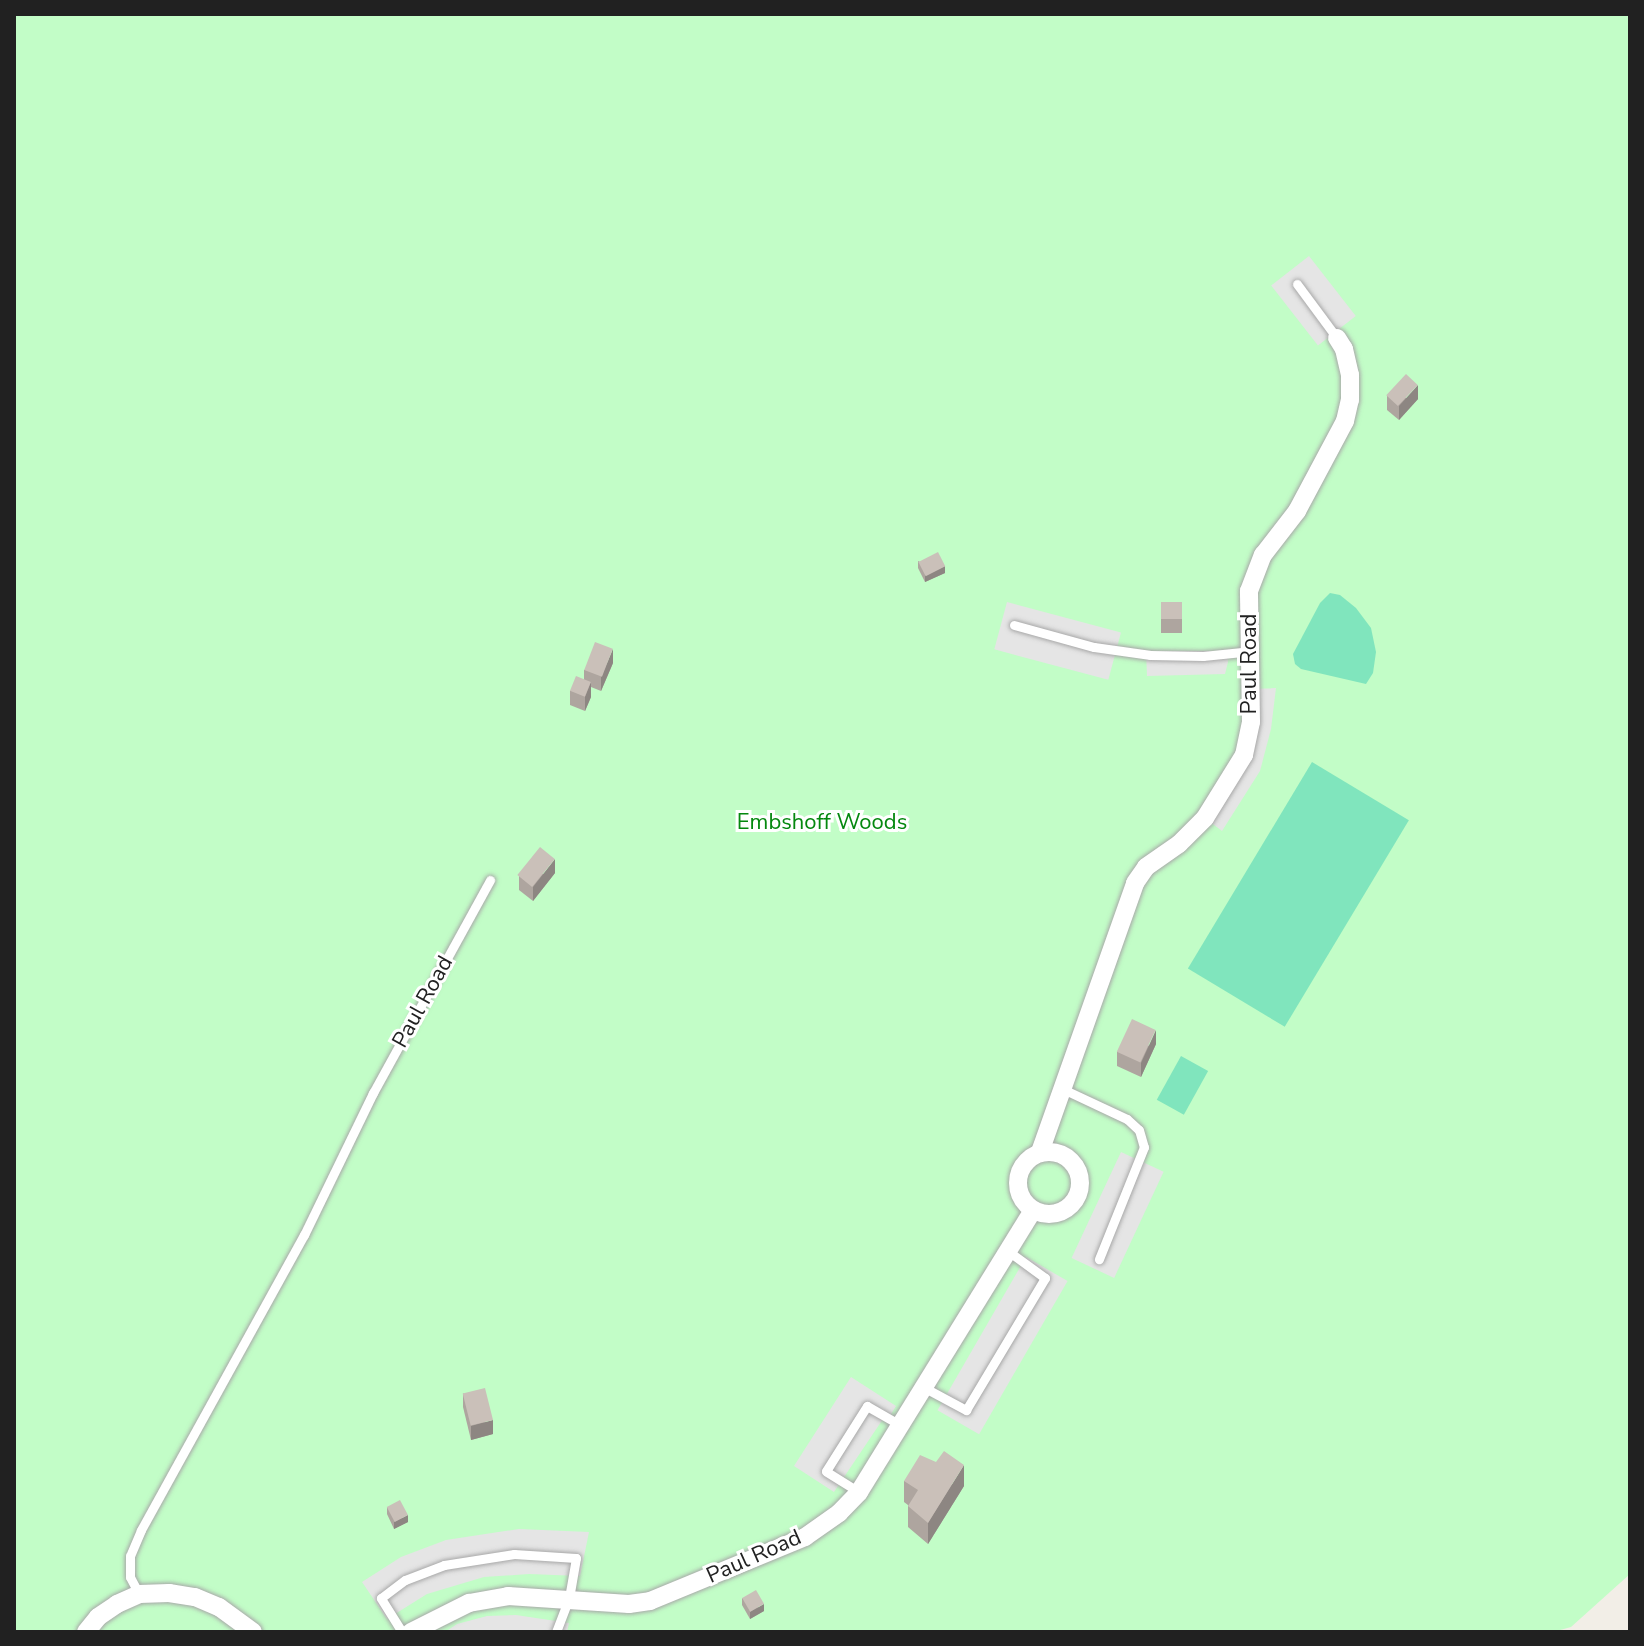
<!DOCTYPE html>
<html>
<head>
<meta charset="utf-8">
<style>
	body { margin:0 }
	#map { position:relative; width:1644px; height:1646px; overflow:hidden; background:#f2eee7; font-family:"Nunito Sans",sans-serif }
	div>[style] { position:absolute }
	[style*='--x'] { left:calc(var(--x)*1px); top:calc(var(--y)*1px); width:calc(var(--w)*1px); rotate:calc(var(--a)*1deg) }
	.park>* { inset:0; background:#c2fdc7 }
	.pitch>* { inset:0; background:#80e5bd; transform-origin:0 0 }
	.parking>* { inset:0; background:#e5e5e5; transform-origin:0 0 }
	.roads { filter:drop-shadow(0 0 2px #a8a8a8) drop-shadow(0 0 2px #a8a8a8) }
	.service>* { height:9px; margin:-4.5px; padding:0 4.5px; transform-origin:4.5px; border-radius:4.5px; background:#fff }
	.minor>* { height:18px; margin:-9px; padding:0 9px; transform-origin:9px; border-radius:9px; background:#fff }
	.minor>.ring { margin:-9px; padding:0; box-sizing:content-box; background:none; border:18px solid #fff; border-radius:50% }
	.wall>* { inset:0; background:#aea59f; transform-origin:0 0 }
	.shaded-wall>* { inset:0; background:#8d8682 }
	.building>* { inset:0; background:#cac0b9; transform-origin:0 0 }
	span { translate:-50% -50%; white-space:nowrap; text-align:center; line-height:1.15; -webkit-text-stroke:6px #fff; paint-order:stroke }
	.street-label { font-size:22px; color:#212121 }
	.park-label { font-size:22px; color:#05880f }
	.frame { position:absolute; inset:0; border:16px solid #212121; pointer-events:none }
</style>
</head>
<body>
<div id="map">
	<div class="park">
		<div style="clip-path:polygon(14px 14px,1630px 14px,1630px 1574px,1571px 1627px,1553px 1632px,14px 1632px)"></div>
	</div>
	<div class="pitch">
		<div style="clip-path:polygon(1330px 593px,1340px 595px,1356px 608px,1371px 628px,1376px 652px,1373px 673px,1366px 684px,1301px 669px,1295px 664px,1293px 654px,1320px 603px)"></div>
		<div style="left:1312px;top:762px;width:113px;height:241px;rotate:31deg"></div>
		<div style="left:1181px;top:1056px;width:31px;height:50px;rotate:29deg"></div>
	</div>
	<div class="parking">
		<div style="left:1309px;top:256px;width:76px;height:48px;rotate:52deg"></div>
		<div style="left:1007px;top:602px;width:118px;height:49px;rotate:15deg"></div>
		<div style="clip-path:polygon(1146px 651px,1227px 651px,1228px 662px,1225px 674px,1147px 676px)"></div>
		<div style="clip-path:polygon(1276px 688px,1271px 729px,1260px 771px,1222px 831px,1205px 818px,1227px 786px,1252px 689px)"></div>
		<div style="left:1121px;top:1152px;width:47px;height:117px;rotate:25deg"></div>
		<div style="left:1026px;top:1257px;width:48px;height:177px;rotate:30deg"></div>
		<div style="clip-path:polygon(851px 1377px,896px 1406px,887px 1421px,883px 1419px,834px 1492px,794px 1466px)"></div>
		<div style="clip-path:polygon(519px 1529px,589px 1532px,580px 1576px,529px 1574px,484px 1577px,427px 1594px,387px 1619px,362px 1582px,401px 1557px,446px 1540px)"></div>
		<div style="clip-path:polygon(516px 1615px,569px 1623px,567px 1632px,445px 1632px,457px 1624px,487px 1616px)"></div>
	</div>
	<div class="roads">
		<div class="service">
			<div style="--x:1297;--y:284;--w:67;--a:53.5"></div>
			<div style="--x:1014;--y:625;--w:83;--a:15.4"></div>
			<div style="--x:1094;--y:647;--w:57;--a:8.1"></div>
			<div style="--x:1150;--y:655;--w:53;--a:1.1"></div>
			<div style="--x:1203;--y:656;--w:49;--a:-5.8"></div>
			<div style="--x:1065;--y:1090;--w:68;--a:25.1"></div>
			<div style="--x:1127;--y:1119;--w:16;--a:43"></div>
			<div style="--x:1139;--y:1130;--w:18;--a:74"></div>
			<div style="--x:1144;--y:1147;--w:121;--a:111.9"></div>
			<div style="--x:925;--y:1388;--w:47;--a:28.2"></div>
			<div style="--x:966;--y:1410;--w:154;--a:-59.1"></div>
			<div style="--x:1045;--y:1278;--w:46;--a:-143.9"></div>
			<div style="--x:859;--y:1492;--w:39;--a:-148"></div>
			<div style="--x:826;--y:1471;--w:77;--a:-57.8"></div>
			<div style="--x:867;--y:1406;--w:40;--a:29.7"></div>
			<div style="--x:139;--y:1594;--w:19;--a:-118"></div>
			<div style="--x:130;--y:1577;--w:21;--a:-90"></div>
			<div style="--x:130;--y:1556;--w:28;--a:-67"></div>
			<div style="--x:141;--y:1530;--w:337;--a:-61.1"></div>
			<div style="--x:304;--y:1235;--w:158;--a:-64.1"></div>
			<div style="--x:373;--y:1093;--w:243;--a:-61.2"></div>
			<div style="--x:402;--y:1632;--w:40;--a:-122"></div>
			<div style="--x:381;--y:1598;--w:30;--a:-37"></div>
			<div style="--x:405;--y:1580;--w:42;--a:-21"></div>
			<div style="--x:444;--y:1565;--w:71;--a:-8.9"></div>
			<div style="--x:514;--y:1554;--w:62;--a:3.7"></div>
			<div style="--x:576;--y:1558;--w:41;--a:99.9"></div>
			<div style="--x:569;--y:1598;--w:36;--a:111"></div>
		</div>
		<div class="minor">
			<div class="ring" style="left:1018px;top:1152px;width:44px;height:44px"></div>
			<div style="--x:1040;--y:1152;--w:285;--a:-70.5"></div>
			<div style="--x:1135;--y:883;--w:19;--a:-55"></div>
			<div style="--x:1146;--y:867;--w:40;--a:-34.9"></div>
			<div style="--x:1179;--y:844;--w:37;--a:-45"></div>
			<div style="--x:1205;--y:818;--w:74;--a:-58.2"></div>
			<div style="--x:1244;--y:755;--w:34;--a:-78"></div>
			<div style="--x:1251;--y:722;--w:131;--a:-90.9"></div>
			<div style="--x:1249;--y:591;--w:39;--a:-69"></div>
			<div style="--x:1263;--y:555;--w:56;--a:-52.3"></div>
			<div style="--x:1297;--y:511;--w:102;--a:-61.9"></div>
			<div style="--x:1345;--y:421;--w:22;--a:-77"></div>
			<div style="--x:1350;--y:400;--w:25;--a:-90"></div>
			<div style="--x:1350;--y:375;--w:27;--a:-103"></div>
			<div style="--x:1344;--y:349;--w:13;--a:-122"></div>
			<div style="--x:86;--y:1632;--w:19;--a:-51"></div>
			<div style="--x:98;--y:1617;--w:23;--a:-34"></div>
			<div style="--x:117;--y:1604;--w:24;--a:-24"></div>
			<div style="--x:139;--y:1594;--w:30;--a:-2"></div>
			<div style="--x:169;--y:1593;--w:26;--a:9"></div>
			<div style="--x:195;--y:1597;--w:26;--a:23"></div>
			<div style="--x:219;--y:1607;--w:42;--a:36.3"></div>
			<div style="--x:411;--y:1632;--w:65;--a:-26.6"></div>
			<div style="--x:469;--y:1603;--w:40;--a:-10"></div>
			<div style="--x:508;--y:1596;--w:121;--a:3.8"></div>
			<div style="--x:629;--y:1604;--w:21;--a:-8"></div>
			<div style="--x:650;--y:1601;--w:168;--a:-22.4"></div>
			<div style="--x:805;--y:1537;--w:42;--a:-35.2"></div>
			<div style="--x:839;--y:1513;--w:29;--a:-46"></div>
			<div style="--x:859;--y:1492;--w:331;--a:-58.3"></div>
		</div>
	</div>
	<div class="wall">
		<div style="clip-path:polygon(1387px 396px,1418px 399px,1399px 420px,1387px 410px)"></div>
		<div style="clip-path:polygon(918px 561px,945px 573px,925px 582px,918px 568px)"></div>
		<div style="left:1161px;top:602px;width:21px;height:31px"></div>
		<div style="clip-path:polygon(613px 663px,601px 691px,591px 687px,591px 697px,585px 711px,570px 705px,570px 691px,584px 679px,584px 670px)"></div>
		<div style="clip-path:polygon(555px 873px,533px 901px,519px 890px,519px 876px)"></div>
		<div style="clip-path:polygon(1156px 1044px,1141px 1077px,1117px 1066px,1117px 1052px)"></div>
		<div style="clip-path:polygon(463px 1393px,493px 1434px,471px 1440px,463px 1407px)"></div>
		<div style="clip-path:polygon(904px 1481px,964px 1486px,928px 1544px,908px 1527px,908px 1505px,904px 1502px)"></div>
		<div style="clip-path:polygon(387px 1507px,408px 1522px,394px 1529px,387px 1514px)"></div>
		<div style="clip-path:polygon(742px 1598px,764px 1611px,750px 1619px,742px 1605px)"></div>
	</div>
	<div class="shaded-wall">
		<div style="clip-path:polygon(1418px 385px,1418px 399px,1399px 420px,1399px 406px)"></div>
		<div style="clip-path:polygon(945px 566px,945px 573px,925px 582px,925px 575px)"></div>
		<div style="clip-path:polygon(613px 649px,613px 663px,601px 691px,601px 677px)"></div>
		<div style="clip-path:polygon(591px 682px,591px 697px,585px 711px,585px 697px)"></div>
		<div style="clip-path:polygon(555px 859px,555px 873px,533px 901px,533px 887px)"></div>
		<div style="clip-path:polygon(1156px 1030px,1156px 1044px,1141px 1077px,1141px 1063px)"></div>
		<div style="clip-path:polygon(493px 1420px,493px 1434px,471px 1440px,471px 1426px)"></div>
		<div style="clip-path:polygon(964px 1465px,964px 1486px,928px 1544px,928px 1523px)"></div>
		<div style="clip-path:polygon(408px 1515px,408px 1522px,394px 1529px,394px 1522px)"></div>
		<div style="clip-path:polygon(764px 1604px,764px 1611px,750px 1619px,750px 1612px)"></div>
	</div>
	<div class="building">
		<div style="left:1406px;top:374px;width:16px;height:29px;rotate:43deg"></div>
		<div style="left:938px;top:552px;width:16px;height:22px;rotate:63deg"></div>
		<div style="left:1161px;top:602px;width:21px;height:17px"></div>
		<div style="left:595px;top:642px;width:19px;height:30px;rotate:21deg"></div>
		<div style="left:576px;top:676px;width:16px;height:16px;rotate:22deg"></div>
		<div style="left:540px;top:847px;width:19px;height:36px;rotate:39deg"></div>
		<div style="left:1132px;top:1019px;width:26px;height:36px;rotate:25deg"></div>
		<div style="left:485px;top:1388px;width:33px;height:23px;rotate:76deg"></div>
		<div style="clip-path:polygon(944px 1451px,964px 1465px,928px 1523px,908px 1506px,918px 1490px,904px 1481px,920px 1455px,936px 1462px)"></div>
		<div style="left:400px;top:1500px;width:17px;height:15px;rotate:62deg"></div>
		<div style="left:756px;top:1590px;width:16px;height:16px;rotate:60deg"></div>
	</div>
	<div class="street-label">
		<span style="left:1250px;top:664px;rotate:-90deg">Paul Road</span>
		<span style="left:423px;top:1002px;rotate:-61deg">Paul Road</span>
		<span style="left:754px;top:1557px;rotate:-24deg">Paul Road</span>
	</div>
	<div class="park-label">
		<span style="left:822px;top:823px">Embshoff Woods</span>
	</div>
	<div class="frame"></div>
</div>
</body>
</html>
